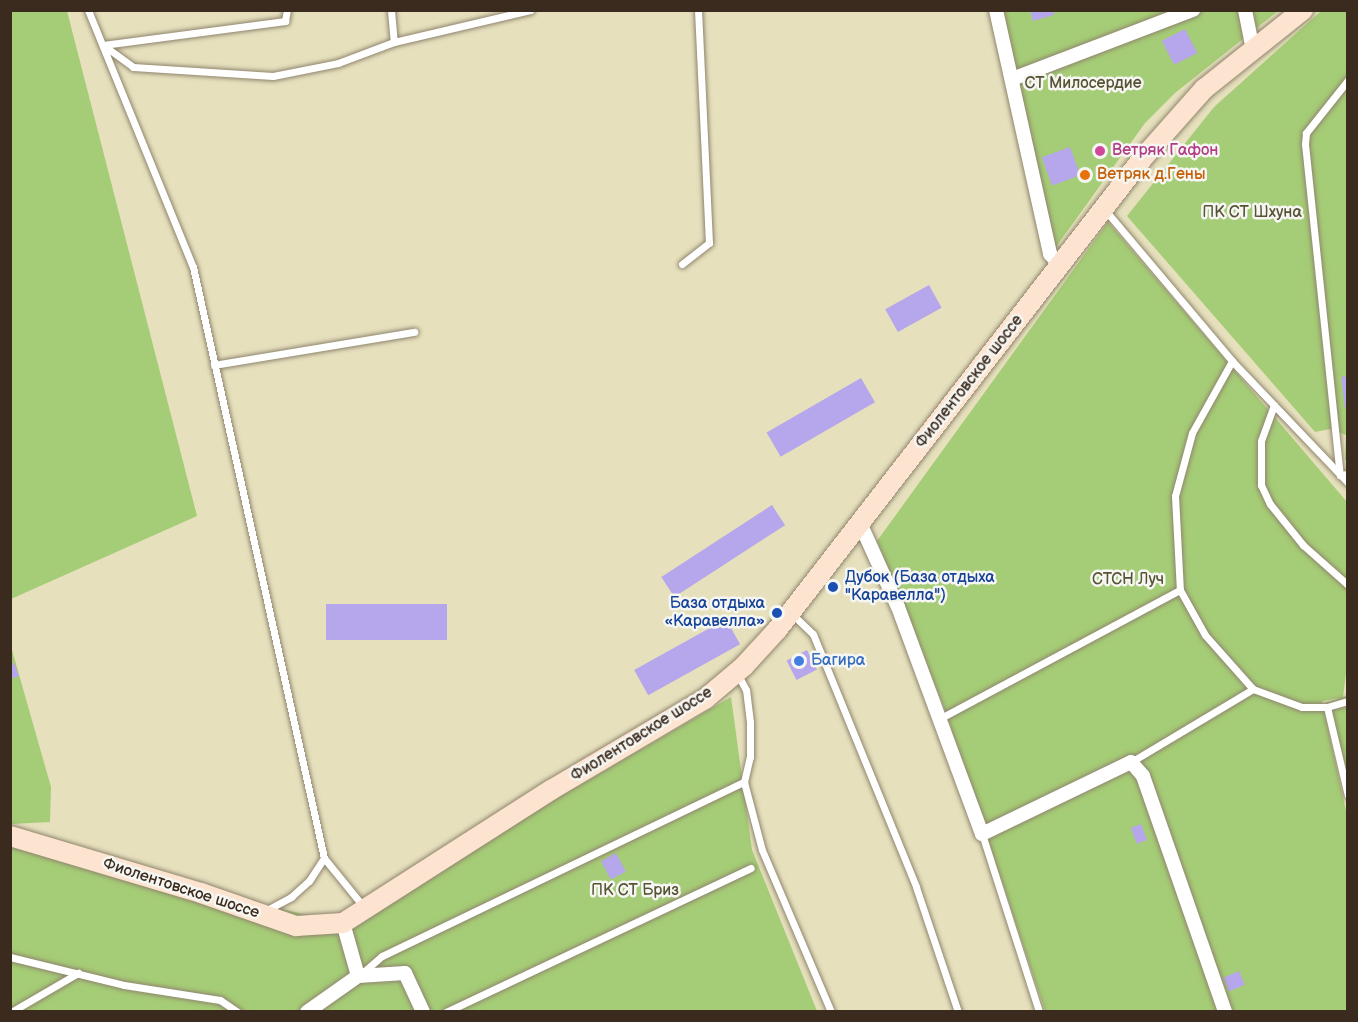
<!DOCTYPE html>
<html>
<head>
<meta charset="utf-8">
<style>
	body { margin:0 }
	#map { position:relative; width:1358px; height:1022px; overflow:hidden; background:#e6e0bd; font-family:"Balsamiq Sans",sans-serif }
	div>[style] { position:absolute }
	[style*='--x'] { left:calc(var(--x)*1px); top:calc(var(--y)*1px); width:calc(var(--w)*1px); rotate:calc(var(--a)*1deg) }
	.green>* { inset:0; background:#a5cc76 }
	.building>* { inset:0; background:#b6a6eb; transform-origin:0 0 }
	.roads { filter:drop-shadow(0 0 2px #90856e) drop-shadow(0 0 2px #90856e) }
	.lane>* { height:7px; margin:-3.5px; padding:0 3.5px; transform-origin:3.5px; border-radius:3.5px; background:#fff }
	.street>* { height:14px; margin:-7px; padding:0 7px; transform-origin:7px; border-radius:7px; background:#fff }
	.secondary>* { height:20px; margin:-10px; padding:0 10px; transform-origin:10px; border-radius:10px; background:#fde4d1 }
	.dots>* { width:16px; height:16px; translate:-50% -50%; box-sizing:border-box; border:3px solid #f6f6f2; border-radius:50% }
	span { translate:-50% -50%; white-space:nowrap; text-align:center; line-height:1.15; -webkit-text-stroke:5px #f6f6f2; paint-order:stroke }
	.park-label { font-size:16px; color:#565234 }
	.hotel-label { font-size:16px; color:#b23c85 }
	.left { translate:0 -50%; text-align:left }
	.food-label { font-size:16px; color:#c56008 }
	.street-label { font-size:16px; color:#3b2a1e }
	.transit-label { font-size:16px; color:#164399 }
	.right { translate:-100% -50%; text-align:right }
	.shop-label { font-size:16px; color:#366cbe }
	.frame { position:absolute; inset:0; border:12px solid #3b2a1e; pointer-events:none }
</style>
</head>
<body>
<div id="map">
	<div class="green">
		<div style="clip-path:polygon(10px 11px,67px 11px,197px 516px,11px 599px)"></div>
		<div style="clip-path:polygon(990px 11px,1278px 11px,1175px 93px,1145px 123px,1048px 258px)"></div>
		<div style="clip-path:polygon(1321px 11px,1347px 11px,1347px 460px,1345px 460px,1346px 435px,1330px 429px,1315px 432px,1127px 216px,1214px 107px)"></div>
		<div style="clip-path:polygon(1108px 222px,1347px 502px,1348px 658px,1343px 697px,1347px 696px,1347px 803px,1325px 703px,1340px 698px,1322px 701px,1347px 815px,1347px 1011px,1045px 1011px,944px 707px,877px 541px)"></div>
		<div style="clip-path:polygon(10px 643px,51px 787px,50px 822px,11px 824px)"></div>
		<div style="clip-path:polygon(731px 697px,752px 850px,817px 1011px,11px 1012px,11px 847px,343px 923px)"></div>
	</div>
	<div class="building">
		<div style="clip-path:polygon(1030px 10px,1053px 10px,1054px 15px,1033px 21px)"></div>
		<div style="left:1185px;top:29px;width:27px;height:26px;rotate:63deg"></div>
		<div style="left:1070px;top:147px;width:30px;height:30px;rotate:70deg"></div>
		<div style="left:929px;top:285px;width:26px;height:50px;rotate:61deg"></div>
		<div style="clip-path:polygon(1348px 376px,1348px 407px,1345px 408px,1341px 377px)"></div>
		<div style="left:861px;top:378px;width:28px;height:109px;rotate:60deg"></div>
		<div style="left:772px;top:505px;width:24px;height:132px;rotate:57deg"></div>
		<div style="left:326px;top:604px;width:121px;height:36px"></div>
		<div style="left:726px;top:619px;width:29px;height:105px;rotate:61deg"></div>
		<div style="left:807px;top:650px;width:22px;height:23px;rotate:63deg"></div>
		<div style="clip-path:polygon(14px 663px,19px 676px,10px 679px,10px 664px)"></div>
		<div style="left:1141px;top:824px;width:17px;height:11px;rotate:69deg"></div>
		<div style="left:616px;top:853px;width:21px;height:17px;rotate:62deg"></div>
		<div style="left:1239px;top:971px;width:15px;height:17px;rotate:67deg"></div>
	</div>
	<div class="roads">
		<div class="lane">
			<div style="--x:88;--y:10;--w:278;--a:67.8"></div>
			<div style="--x:193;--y:267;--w:605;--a:77.5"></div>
			<div style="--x:324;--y:858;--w:62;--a:50.9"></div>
			<div style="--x:391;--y:10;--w:32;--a:85"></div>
			<div style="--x:103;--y:45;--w:37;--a:36"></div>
			<div style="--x:133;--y:67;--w:140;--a:3.7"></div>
			<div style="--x:273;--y:76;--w:66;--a:-11.3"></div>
			<div style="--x:338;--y:63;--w:60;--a:-20.6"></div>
			<div style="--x:394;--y:42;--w:140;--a:-13.2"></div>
			<div style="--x:103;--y:45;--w:184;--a:-7.5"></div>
			<div style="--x:285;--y:21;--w:11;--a:-80"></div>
			<div style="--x:1348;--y:80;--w:68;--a:128.4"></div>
			<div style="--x:1306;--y:133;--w:11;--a:95"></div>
			<div style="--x:1305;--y:144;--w:333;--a:84"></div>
			<div style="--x:1340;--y:475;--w:8;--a:-7"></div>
			<div style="--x:1105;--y:210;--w:197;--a:49.9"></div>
			<div style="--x:1232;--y:361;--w:168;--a:46.4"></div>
			<div style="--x:682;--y:264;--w:34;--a:-38"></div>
			<div style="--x:709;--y:243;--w:233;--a:-92.7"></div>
			<div style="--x:1232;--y:361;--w:82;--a:119.1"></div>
			<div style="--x:1192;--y:433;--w:65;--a:105.1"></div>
			<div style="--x:1175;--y:496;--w:94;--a:87"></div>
			<div style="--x:1180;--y:590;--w:51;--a:60.9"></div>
			<div style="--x:1205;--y:635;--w:72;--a:48.4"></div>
			<div style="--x:1253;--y:689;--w:52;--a:20.2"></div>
			<div style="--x:1302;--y:707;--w:25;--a:0"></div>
			<div style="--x:1327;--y:707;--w:22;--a:-16"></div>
			<div style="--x:214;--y:365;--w:203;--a:-9.4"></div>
			<div style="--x:1274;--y:405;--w:38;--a:110"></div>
			<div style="--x:1261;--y:441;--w:44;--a:90"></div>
			<div style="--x:1261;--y:485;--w:21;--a:65"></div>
			<div style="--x:1270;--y:504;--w:53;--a:51.2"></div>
			<div style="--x:1303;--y:545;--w:60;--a:41.6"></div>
			<div style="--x:791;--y:613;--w:30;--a:44"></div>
			<div style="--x:813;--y:634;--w:273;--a:67.8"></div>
			<div style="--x:916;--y:887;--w:132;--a:71.4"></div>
			<div style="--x:1327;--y:707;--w:91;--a:76.7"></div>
			<div style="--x:939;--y:719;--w:273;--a:-28.2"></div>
			<div style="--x:1131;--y:762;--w:142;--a:-30.9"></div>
			<div style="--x:744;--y:782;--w:70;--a:75.2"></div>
			<div style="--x:762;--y:850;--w:176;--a:66.9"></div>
			<div style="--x:982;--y:834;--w:187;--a:72.2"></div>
			<div style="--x:265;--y:911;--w:30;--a:-28"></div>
			<div style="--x:291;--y:897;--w:24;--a:-42"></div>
			<div style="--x:309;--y:881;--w:27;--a:-57"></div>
			<div style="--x:10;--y:957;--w:117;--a:13.8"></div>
			<div style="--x:124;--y:985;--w:97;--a:8.9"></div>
			<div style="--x:220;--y:1000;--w:22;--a:34"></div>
			<div style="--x:360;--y:975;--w:29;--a:-41"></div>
			<div style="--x:382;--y:956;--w:402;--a:-25.7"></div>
			<div style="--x:744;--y:782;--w:26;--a:-77"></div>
			<div style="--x:750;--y:757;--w:35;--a:-90"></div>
			<div style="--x:750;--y:722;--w:32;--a:-97"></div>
			<div style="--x:746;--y:690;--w:17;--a:-118"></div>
			<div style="--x:11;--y:1012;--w:78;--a:-30.2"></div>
			<div style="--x:446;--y:1012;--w:337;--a:-25.3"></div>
		</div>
		<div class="street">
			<div style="--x:996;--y:10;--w:250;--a:77.5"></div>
			<div style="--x:1050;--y:254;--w:16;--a:47"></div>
			<div style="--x:1245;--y:10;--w:41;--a:78.7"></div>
			<div style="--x:1012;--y:79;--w:194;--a:-20.9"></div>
			<div style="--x:860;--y:523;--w:92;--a:65.7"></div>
			<div style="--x:898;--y:607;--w:242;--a:69.7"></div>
			<div style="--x:982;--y:834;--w:165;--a:-25.8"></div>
			<div style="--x:1131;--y:762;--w:18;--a:49"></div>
			<div style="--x:1143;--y:776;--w:250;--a:70.8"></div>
			<div style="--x:343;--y:923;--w:55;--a:74.2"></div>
			<div style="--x:307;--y:1012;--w:62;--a:-35.2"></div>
			<div style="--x:358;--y:976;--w:47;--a:-3.7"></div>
			<div style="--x:405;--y:973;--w:43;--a:65.2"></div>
		</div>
		<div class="secondary">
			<div style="--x:10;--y:836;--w:199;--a:16.6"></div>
			<div style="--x:201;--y:893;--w:101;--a:19.2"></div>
			<div style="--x:296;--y:926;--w:47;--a:-3.7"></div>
			<div style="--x:343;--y:923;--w:247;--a:-32.6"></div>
			<div style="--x:551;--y:790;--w:179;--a:-30.6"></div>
			<div style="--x:705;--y:699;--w:51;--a:-40.2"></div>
			<div style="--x:744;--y:666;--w:49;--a:-47.5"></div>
			<div style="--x:777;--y:630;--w:596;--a:-52.23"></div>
			<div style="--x:1142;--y:159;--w:94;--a:-48.5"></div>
			<div style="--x:1204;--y:89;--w:127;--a:-38.6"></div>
		</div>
	</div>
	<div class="dots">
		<div style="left:1100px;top:151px;background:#d1479c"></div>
		<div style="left:1085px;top:175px;background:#e8710a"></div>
		<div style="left:833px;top:587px;background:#1a4fb4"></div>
		<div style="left:777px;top:613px;background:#1a4fb4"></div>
		<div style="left:799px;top:661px;background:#3f7fe0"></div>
	</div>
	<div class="park-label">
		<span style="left:1083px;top:84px">СТ Милосердие</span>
		<span style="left:1252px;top:213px">ПК СТ Шхуна</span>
		<span style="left:1128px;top:580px">СТСН Луч</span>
		<span style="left:635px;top:891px">ПК СТ Бриз</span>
	</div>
	<div class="hotel-label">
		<span class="left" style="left:1112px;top:151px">Ветряк Гафон</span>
	</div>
	<div class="food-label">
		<span class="left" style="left:1097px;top:175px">Ветряк д.Гены</span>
	</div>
	<div class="street-label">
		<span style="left:970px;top:382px;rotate:-52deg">Фиолентовское шоссе</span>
		<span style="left:642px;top:735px;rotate:-32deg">Фиолентовское шоссе</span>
		<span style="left:181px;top:889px;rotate:18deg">Фиолентовское шоссе</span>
	</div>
	<div class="transit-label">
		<span class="left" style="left:845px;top:587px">Дубок (База отдыха<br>"Каравелла")</span>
		<span class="right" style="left:765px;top:613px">База отдыха<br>«Каравелла»</span>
	</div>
	<div class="shop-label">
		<span class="left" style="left:811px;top:661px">Багира</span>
	</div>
	<div class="frame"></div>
</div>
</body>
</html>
